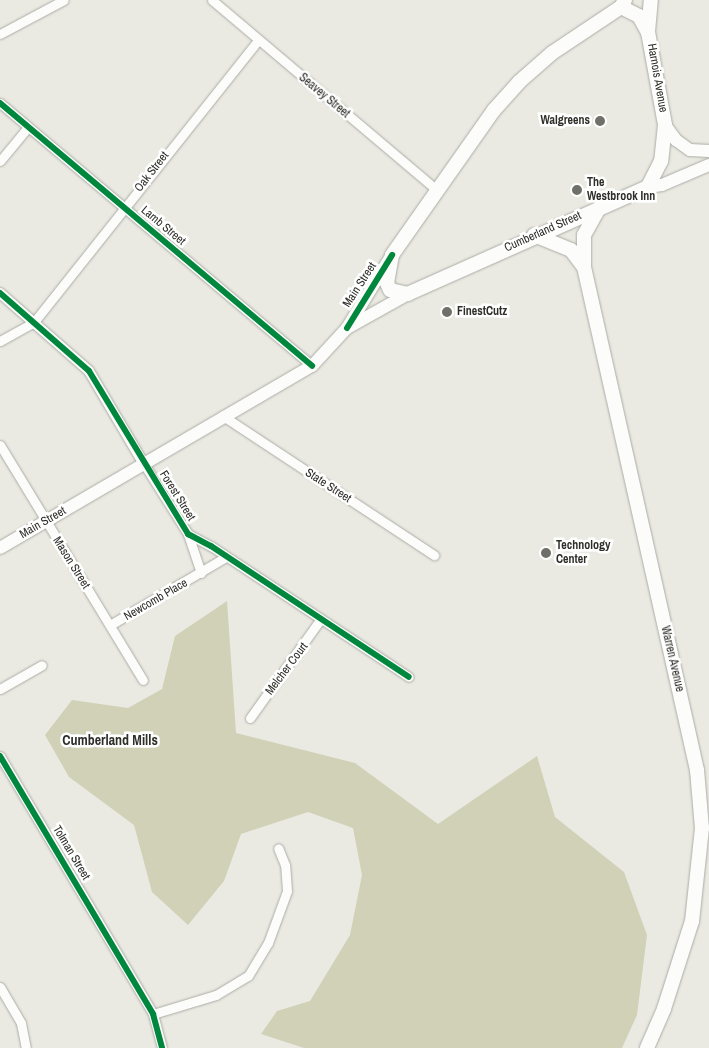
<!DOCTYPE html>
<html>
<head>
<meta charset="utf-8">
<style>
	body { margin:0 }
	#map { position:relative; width:709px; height:1048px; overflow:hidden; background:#eaeae2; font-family:"Archivo Narrow",sans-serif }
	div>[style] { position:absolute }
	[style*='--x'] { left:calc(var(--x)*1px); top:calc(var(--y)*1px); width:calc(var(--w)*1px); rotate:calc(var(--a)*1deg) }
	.green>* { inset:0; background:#d1d1b7 }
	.roads { filter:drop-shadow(0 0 1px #acaca7) drop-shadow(0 0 1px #acaca7) }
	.minor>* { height:9px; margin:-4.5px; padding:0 4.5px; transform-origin:4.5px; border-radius:4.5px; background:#fcfcfb }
	.tertiary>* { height:10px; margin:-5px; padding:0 5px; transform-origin:5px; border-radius:5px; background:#fcfcfb }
	.secondary>* { height:12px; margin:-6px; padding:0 6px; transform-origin:6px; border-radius:6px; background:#fcfcfb }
	.primary>* { height:14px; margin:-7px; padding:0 7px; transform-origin:7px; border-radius:7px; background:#fcfcfb }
	.cycleway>* { height:6px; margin:-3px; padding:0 3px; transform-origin:3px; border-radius:3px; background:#00873e }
	.dots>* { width:14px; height:14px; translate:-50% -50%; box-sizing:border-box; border:2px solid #fff; border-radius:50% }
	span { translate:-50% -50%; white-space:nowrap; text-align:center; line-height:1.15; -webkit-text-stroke:5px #fff; paint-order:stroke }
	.street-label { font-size:12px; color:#2e2f29 }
	.poi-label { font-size:12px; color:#2e2f29; font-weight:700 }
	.right { translate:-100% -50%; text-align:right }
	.left { translate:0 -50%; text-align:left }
	.neighbourhood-label { font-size:14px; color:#2e2f29; font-weight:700 }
</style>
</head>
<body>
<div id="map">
	<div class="green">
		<div style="clip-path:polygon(227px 601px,236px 733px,355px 763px,438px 824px,537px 756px,555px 817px,624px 872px,647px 935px,637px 1015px,622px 1048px,304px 1048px,261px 1034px,277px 1011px,310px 1001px,350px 935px,362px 875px,353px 828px,308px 812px,241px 834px,224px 881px,188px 925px,152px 892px,134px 825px,69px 777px,45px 735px,72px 700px,128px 708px,162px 689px,175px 636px)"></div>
	</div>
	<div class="roads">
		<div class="minor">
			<div style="--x:212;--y:0;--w:294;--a:40.2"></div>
			<div style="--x:0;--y:34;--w:72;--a:-28"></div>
			<div style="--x:0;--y:103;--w:408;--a:40.1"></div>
			<div style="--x:0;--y:161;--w:44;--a:-50.5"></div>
			<div style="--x:0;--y:341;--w:39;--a:-29"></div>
			<div style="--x:34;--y:322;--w:360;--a:-51.5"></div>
			<div style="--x:223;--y:416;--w:253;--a:33.4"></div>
			<div style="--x:0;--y:445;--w:275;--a:58.7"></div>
			<div style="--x:144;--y:464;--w:83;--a:57.8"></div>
			<div style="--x:188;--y:534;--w:26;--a:28"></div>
			<div style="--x:211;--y:546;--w:237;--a:33.5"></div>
			<div style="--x:188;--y:534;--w:41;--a:71.6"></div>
			<div style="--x:110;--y:625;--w:134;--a:-30.4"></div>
			<div style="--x:0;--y:689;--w:48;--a:-29.7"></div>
			<div style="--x:250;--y:718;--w:120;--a:-54.5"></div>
			<div style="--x:0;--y:756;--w:300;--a:59.3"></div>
			<div style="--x:153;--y:1014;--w:35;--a:75"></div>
			<div style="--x:0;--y:987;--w:42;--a:59.7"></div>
			<div style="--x:21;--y:1023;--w:25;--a:79"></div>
			<div style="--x:153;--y:1014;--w:66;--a:-16.8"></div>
			<div style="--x:216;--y:995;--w:37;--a:-31"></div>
			<div style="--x:248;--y:976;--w:39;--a:-59"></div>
			<div style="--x:268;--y:943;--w:55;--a:-69.9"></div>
			<div style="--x:287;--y:891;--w:26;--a:-94"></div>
			<div style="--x:285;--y:865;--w:18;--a:-112"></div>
		</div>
		<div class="tertiary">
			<div style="--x:0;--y:293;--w:118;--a:41.2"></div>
			<div style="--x:89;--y:371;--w:108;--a:59.4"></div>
		</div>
		<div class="secondary">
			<div style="--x:665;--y:125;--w:19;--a:54"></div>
			<div style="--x:676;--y:140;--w:17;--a:36"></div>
			<div style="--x:690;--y:150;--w:19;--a:3"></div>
			<div style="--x:648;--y:187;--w:14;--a:-8"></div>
			<div style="--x:662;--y:185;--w:51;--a:-23.1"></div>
			<div style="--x:347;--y:328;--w:70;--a:-29.1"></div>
			<div style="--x:0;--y:548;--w:361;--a:-30.3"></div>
			<div style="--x:312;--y:366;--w:52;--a:-47.4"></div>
			<div style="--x:347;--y:328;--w:82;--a:-58.4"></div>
		</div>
		<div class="primary">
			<div style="--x:621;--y:7;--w:20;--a:27"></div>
			<div style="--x:639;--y:16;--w:18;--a:61"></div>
			<div style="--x:648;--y:32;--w:95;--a:79.6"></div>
			<div style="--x:665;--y:125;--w:36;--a:96"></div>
			<div style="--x:661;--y:161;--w:29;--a:117"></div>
			<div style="--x:648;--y:187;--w:263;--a:156"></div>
			<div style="--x:408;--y:294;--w:18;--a:-167"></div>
			<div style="--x:390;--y:290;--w:8;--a:-113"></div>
			<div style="--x:387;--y:283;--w:28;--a:-80"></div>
			<div style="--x:392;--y:255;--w:177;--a:-54.9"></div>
			<div style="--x:494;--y:110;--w:38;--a:-48"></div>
			<div style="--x:519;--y:82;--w:44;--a:-41.3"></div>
			<div style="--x:552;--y:53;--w:83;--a:-33.7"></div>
			<div style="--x:621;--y:7;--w:8;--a:-60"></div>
			<div style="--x:648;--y:32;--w:32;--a:-85"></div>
			<div style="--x:599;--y:208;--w:31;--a:119"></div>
			<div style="--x:584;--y:235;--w:32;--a:90"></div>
			<div style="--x:584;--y:267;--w:516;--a:77.34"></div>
			<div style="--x:697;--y:770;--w:58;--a:85.1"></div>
			<div style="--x:702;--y:828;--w:94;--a:96.1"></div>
			<div style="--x:692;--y:921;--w:92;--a:107.7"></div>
			<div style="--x:664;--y:1009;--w:43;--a:113.6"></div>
			<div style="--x:534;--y:235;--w:40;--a:22"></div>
			<div style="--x:571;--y:250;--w:21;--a:53"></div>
		</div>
	</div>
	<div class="cycleway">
		<div style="--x:0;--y:103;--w:408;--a:40.1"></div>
		<div style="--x:0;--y:293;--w:118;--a:41.2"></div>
		<div style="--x:89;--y:371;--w:191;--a:58.7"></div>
		<div style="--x:188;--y:534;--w:26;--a:28"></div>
		<div style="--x:211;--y:546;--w:237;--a:33.5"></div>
		<div style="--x:347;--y:328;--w:86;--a:-58.3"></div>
		<div style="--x:0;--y:756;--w:300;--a:59.3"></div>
		<div style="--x:153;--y:1014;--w:35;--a:75"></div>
	</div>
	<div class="dots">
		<div style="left:600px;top:121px;background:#70706a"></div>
		<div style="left:577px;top:190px;background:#70706a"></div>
		<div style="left:447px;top:312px;background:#70706a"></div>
		<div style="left:546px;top:553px;background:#70706a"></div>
	</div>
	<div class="street-label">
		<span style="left:657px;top:78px;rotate:80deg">Harnois Avenue</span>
		<span style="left:324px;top:96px;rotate:40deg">Seavey Street</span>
		<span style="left:152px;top:172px;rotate:-52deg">Oak Street</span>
		<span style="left:163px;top:226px;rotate:40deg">Lamb Street</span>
		<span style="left:543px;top:232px;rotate:-24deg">Cumberland Street</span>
		<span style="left:360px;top:285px;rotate:-57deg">Main Street</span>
		<span style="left:328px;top:486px;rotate:33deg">State Street</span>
		<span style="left:177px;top:496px;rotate:58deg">Forest Street</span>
		<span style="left:43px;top:523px;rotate:-30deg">Main Street</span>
		<span style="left:71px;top:563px;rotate:58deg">Mason Street</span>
		<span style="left:156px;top:600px;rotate:-30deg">Newcomb Place</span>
		<span style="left:672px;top:659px;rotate:77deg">Warren Avenue</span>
		<span style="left:287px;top:669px;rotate:-53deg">Melcher Court</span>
		<span style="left:71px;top:853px;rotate:59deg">Tolman Street</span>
	</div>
	<div class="poi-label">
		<span class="right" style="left:590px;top:121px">Walgreens</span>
		<span class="left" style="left:587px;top:190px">The<br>Westbrook Inn</span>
		<span class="left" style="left:457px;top:312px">FinestCutz</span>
		<span class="left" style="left:556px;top:553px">Technology<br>Center</span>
	</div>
	<div class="neighbourhood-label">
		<span style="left:110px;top:740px">Cumberland Mills</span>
	</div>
</div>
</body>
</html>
